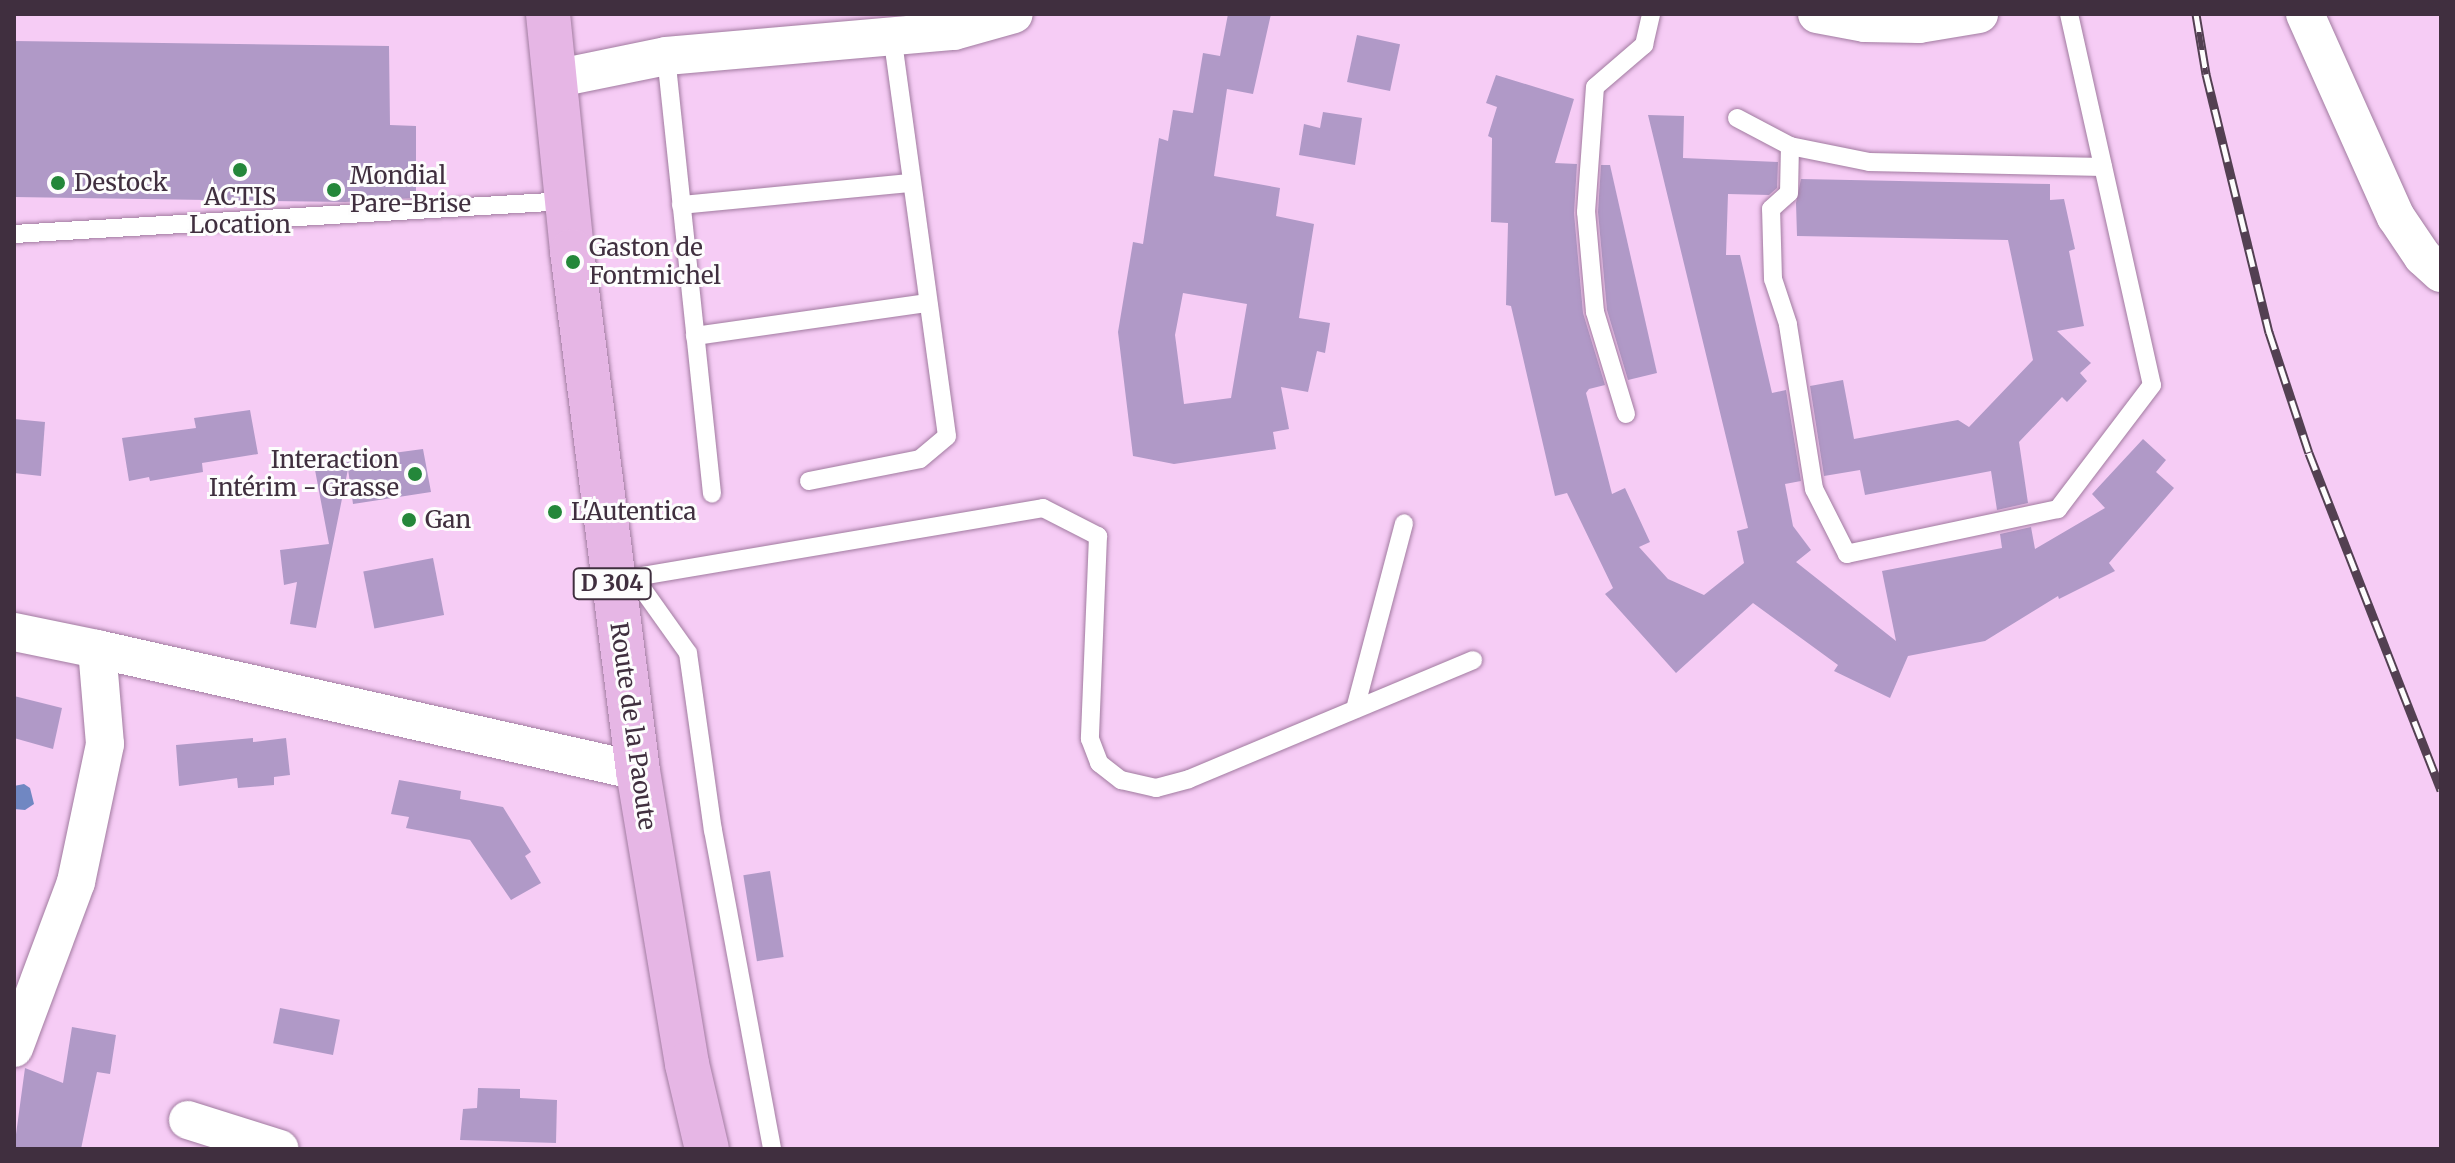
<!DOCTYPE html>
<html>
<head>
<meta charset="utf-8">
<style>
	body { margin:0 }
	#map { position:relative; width:2455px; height:1163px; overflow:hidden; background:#f6ccf5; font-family:Merriweather,serif }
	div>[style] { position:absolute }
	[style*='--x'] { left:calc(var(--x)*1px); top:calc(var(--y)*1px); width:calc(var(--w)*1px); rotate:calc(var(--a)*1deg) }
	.water>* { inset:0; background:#7087c2 }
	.building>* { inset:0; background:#b099c7; transform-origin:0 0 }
	.roads { filter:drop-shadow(0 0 2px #a17ba0) drop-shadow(0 0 2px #a17ba0) }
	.lane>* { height:18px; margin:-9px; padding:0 9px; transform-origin:9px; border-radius:9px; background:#fff }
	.street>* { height:38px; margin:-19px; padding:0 19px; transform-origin:19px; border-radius:19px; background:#fff }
	.primary>* { height:44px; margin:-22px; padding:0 22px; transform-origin:22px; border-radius:22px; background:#e6b6e5 }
	.rail>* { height:9px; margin-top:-4.5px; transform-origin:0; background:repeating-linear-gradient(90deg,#fdfdfd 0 18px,#534052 0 36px); box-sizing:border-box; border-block:2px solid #534052 }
	.dots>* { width:22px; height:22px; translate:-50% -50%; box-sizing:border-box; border:4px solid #fdfdfd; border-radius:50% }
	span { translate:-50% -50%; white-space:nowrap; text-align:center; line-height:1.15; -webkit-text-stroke:6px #fdfdfd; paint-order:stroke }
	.shield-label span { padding:2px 6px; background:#fdfdfd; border:2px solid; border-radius:6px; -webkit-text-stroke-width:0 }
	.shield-label { font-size:22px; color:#402f3f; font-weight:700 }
	.poi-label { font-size:24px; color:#402f3f }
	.left { translate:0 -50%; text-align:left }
	.right { translate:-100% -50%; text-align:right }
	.street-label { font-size:24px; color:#402f3f }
	.frame { position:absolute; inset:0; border:16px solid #402f3f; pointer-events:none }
</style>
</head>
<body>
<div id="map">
	<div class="water">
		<div style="clip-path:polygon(24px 784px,30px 788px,34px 804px,25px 810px,14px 809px,14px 786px)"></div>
	</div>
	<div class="building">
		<div style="clip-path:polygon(evenodd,1228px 14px,1271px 14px,1253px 94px,1227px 89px,1214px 176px,1280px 188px,1276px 216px,1314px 224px,1299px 318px,1330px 323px,1325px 353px,1317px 351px,1308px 392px,1281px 387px,1289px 429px,1273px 432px,1276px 449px,1174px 464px,1133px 456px,1118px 332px,1133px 242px,1143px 244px,1159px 138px,1168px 141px,1173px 110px,1193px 113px,1203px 53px,1220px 56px,1228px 14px,1183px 293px,1247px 304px,1231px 398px,1184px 404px,1175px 335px,1183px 293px)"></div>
		<div style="left:1357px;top:35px;width:44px;height:48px;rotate:12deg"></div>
		<div style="clip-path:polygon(14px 41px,389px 46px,390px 125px,416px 126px,416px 198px,345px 202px,14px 197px)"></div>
		<div style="clip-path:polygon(1496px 75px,1574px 99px,1555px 163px,1577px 164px,1574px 213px,1583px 313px,1605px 385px,1589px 389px,1586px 393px,1612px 494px,1625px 488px,1650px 542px,1639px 547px,1668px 579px,1704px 595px,1744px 563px,1737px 531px,1748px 528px,1648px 115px,1684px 116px,1683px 158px,1778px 162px,1777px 188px,1769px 195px,1728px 194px,1726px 255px,1740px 255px,1772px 393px,1786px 390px,1801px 481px,1785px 484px,1793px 526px,1811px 550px,1796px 562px,1896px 641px,1882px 571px,2002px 548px,2000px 534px,2031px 527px,2035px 549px,2105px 508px,2092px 494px,2143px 439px,2166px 460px,2156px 472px,2174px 488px,2109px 563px,2115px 571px,2059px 599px,2058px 596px,1985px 641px,1908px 656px,1890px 698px,1834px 671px,1838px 665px,1753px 603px,1676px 673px,1605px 594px,1613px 588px,1567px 493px,1555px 496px,1511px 306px,1506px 305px,1508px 223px,1491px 222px,1492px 138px,1488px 136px,1497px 107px,1486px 103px)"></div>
		<div style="clip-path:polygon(1323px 112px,1362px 118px,1355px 165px,1299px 155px,1304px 124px,1320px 128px)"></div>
		<div style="clip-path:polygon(1601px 165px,1610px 165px,1657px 373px,1628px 380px,1607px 310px,1598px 212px)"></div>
		<div style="clip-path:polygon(1801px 179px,2050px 184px,2050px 200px,2064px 199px,2075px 249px,2069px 251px,2084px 326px,2057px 331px,2091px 363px,2080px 373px,2087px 381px,2067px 402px,2062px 397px,2019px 442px,2028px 503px,1997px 510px,1991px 471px,1865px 495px,1860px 470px,1824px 476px,1810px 386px,1843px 380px,1854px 439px,1958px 420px,1969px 427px,2033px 360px,2008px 240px,1797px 236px,1796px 203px)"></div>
		<div style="clip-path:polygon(250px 410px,258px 454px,202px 463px,203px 472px,150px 481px,149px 477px,129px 481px,122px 438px,196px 428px,194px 418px)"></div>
		<div style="clip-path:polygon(14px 419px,45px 422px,41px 476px,14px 473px)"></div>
		<div style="clip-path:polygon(423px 449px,431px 492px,353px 504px,348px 469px,316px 628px,290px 624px,297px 582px,284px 585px,280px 550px,329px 544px,315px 470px,371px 456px)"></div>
		<div style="left:433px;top:558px;width:58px;height:71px;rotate:79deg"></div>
		<div style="clip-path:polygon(14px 696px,62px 708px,53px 749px,14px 738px)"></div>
		<div style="clip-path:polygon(253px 738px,253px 742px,286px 738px,290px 775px,274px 777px,274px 785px,238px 788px,237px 778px,179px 786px,176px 745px)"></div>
		<div style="clip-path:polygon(399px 780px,461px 791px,460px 799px,503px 807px,531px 852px,525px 856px,541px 883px,511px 900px,470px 840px,406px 828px,409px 817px,391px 814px)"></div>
		<div style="left:770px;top:871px;width:87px;height:27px;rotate:81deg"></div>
		<div style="left:280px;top:1008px;width:61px;height:36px;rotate:11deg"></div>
		<div style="clip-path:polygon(72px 1027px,116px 1035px,110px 1074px,97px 1072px,81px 1149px,14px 1149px,25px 1068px,63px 1083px)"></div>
		<div style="clip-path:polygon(478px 1088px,520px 1089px,520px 1098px,557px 1100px,556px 1143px,460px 1140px,463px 1109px,477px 1108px)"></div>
	</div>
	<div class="roads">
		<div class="lane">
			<div style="--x:2069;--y:14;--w:380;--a:77.4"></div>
			<div style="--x:2152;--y:385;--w:156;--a:127.2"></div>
			<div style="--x:2058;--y:509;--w:216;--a:168"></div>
			<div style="--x:1847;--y:554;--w:73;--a:-116.9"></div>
			<div style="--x:1814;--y:489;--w:167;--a:-99"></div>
			<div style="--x:1788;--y:324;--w:47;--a:-108.4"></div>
			<div style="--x:1773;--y:279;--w:70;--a:-91.6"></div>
			<div style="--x:1771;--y:209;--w:24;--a:-42"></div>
			<div style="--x:1789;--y:193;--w:47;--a:-88.8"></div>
			<div style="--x:1790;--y:146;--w:81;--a:11.4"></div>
			<div style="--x:1869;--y:162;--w:234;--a:1.2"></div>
			<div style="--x:666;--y:56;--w:440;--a:84"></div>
			<div style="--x:1737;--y:118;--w:60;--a:27.8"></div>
			<div style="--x:681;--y:205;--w:231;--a:-5.5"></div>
			<div style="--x:14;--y:234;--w:553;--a:-3.42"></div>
			<div style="--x:695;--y:336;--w:235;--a:-8.1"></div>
			<div style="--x:1626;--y:414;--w:107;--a:-106.9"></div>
			<div style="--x:1595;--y:312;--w:100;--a:-95.1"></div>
			<div style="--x:1586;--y:212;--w:125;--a:-85.9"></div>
			<div style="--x:1595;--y:87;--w:65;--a:-40.6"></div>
			<div style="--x:1644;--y:45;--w:32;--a:-77"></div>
			<div style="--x:809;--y:481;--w:113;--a:-11.2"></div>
			<div style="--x:920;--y:459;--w:35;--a:-40"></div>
			<div style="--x:947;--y:436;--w:405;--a:-97.8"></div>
			<div style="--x:634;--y:577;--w:93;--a:54.6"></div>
			<div style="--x:688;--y:653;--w:179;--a:82"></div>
			<div style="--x:713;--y:830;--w:324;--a:79.5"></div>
			<div style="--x:612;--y:581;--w:437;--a:-9.6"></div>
			<div style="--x:1043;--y:508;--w:62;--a:27"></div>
			<div style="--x:1098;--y:536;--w:203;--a:92.3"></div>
			<div style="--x:1090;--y:739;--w:26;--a:69"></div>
			<div style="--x:1099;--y:763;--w:28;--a:38"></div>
			<div style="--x:1121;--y:780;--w:36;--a:13"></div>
			<div style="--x:1156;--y:788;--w:34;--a:-15"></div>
			<div style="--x:1189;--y:779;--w:308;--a:-22.7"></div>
			<div style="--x:1355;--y:709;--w:192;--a:-75.2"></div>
		</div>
		<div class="street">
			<div style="--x:1817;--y:14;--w:49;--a:10.6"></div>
			<div style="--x:1865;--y:23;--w:54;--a:1.1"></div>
			<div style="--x:1919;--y:24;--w:61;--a:-9.5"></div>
			<div style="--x:2305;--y:14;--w:222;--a:65.9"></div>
			<div style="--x:2396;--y:217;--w:48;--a:56"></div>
			<div style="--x:2423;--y:257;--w:24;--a:42"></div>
			<div style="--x:554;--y:79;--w:114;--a:-11.6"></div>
			<div style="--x:666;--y:56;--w:289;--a:-5"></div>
			<div style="--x:954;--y:31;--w:62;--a:-15.8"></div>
			<div style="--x:14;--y:632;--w:85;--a:11.6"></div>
			<div style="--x:14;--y:1048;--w:177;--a:-69.5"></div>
			<div style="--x:76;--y:882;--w:141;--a:-78.1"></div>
			<div style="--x:105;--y:744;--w:95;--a:-94.8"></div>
			<div style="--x:97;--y:649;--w:555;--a:12.71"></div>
			<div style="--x:188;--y:1120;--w:96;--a:17.5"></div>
		</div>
		<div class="primary">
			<div style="--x:548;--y:14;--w:238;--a:84.2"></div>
			<div style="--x:572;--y:251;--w:524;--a:82.77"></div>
			<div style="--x:638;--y:771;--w:297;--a:80.5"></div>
			<div style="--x:687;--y:1064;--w:87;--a:76.8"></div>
		</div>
	</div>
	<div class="rail">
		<div style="--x:2196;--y:14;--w:61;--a:80.5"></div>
		<div style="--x:2206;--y:74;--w:266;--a:76.3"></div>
		<div style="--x:2269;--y:332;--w:127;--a:71.7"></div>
		<div style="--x:2309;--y:453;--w:362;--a:68.6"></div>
	</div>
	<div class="dots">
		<div style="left:240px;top:170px;background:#24873a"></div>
		<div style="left:58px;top:183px;background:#24873a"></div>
		<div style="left:334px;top:190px;background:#24873a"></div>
		<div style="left:573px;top:262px;background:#24873a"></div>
		<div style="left:415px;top:474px;background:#24873a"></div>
		<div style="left:555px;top:512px;background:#24873a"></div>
		<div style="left:409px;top:520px;background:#24873a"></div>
	</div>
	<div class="shield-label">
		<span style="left:612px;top:584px">D 304</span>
	</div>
	<div class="poi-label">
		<span class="left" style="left:350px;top:190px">Mondial<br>Pare-Brise</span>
		<span class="left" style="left:74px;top:183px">Destock</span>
		<span style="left:240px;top:211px">ACTIS<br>Location</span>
		<span class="left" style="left:589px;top:262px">Gaston de<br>Fontmichel</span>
		<span class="right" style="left:399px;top:474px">Interaction<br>Intérim - Grasse</span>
		<span class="left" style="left:571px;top:512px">L'Autentica</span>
		<span class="left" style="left:425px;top:520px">Gan</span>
	</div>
	<div class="street-label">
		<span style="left:633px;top:726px;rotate:82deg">Route de la Paoute</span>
	</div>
	<div class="frame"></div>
</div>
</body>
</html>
